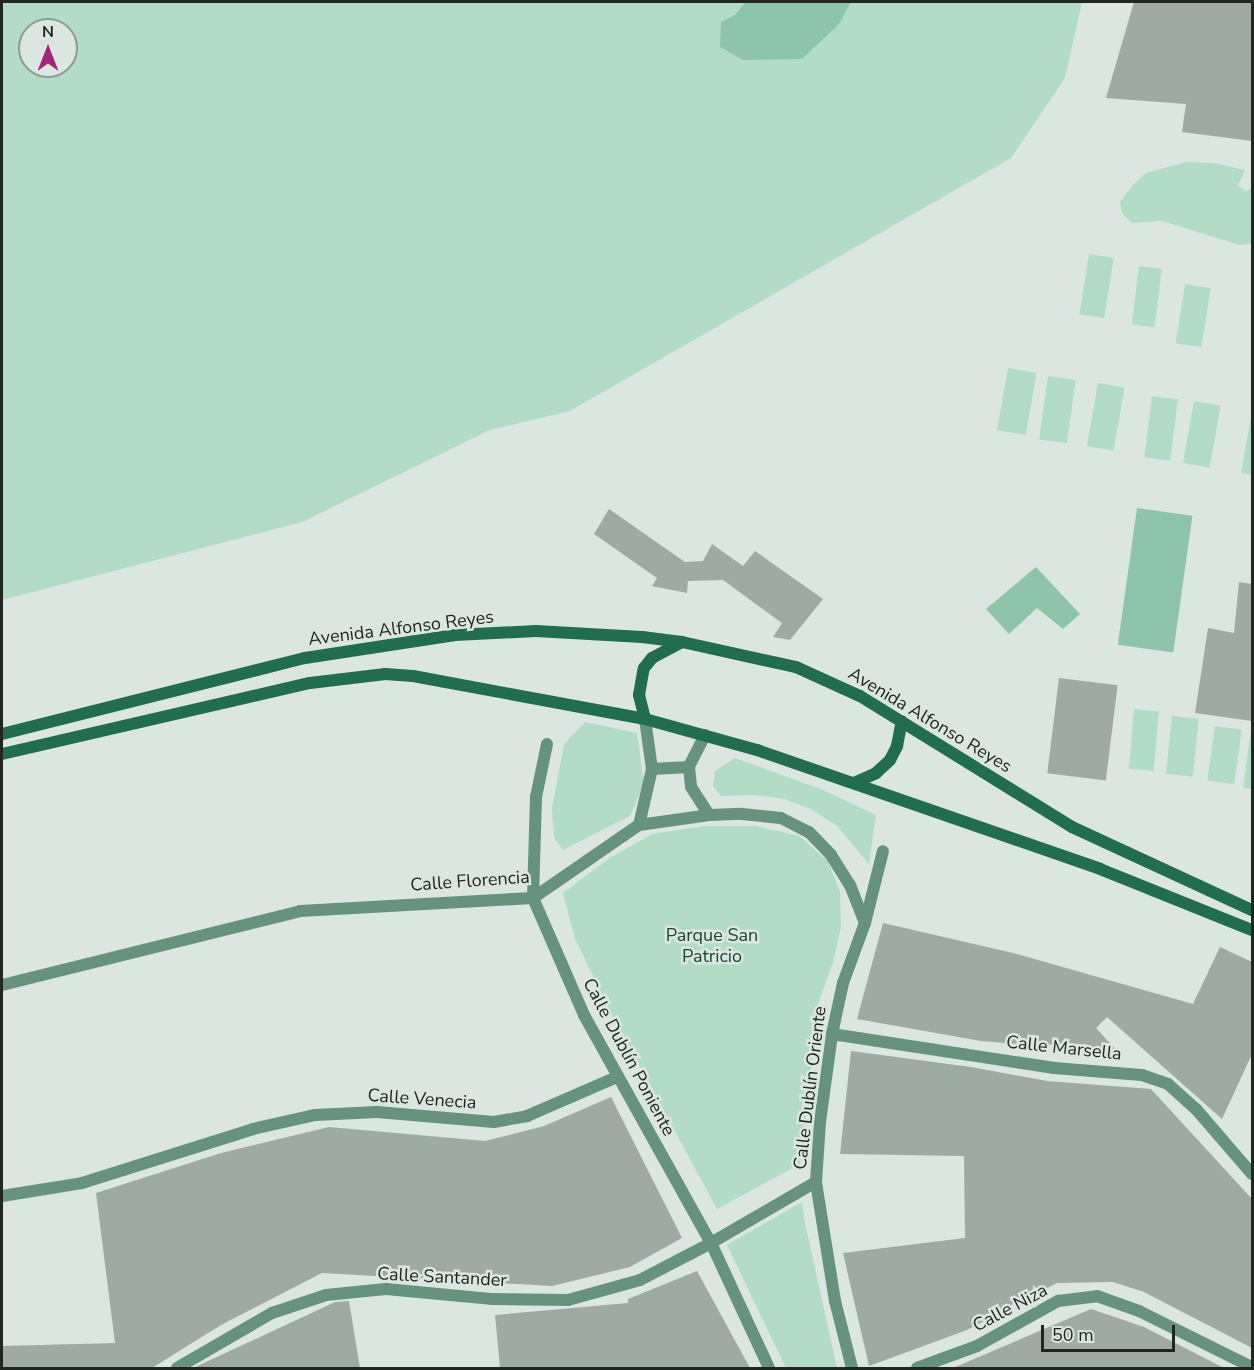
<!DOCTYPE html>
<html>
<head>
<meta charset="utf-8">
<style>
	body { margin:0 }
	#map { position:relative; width:1254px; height:1370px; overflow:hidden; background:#dbe6e0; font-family:"Nunito Sans",sans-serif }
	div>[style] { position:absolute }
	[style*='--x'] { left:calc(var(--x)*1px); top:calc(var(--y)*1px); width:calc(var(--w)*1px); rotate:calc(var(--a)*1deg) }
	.green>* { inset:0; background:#b3dcc7; transform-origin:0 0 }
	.water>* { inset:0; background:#8ec5aa; transform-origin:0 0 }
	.building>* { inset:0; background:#9faaa4; transform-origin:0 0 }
	.street>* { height:12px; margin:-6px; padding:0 6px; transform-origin:6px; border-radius:6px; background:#67937e }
	.secondary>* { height:12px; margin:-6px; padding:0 6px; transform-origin:6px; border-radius:6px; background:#226c4f }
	span { translate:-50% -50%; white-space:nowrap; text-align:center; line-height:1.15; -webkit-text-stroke:5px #dbe6e0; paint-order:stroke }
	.street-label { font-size:18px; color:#212623 }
	.park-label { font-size:18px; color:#1a4633 }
	.frame { position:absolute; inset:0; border:3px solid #212623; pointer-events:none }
	.north { position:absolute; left:18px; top:18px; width:60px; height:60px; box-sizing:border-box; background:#dbe6e0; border:2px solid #919994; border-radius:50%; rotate:0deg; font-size:16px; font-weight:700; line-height:24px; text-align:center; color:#212623 }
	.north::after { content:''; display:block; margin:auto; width:21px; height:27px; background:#a1267b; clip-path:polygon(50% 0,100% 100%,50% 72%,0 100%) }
	.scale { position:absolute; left:1041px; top:1325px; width:134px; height:27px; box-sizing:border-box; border:3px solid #212623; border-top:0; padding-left:8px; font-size:18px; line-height:21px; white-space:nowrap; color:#212623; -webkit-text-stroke:4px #dbe6e0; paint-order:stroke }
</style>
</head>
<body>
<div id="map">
	<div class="green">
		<div style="clip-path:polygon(evenodd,2px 2px,1082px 2px,1065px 78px,1011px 158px,570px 411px,490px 430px,302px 522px,2px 600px,2px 2px,30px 30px,66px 30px,66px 66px,30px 66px,30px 30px)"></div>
		<div style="clip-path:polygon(1186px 162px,1214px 163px,1245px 170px,1238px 186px,1247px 191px,1252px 186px,1252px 244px,1240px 245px,1162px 221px,1132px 223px,1122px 213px,1120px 202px,1132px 186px,1146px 173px)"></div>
		<div style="left:1089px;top:254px;width:25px;height:61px;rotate:9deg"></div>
		<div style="left:1139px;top:266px;width:23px;height:59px;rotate:7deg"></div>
		<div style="left:1185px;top:284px;width:26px;height:60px;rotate:9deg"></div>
		<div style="left:1008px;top:368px;width:29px;height:63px;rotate:10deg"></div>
		<div style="left:1048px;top:376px;width:28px;height:64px;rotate:8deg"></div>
		<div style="left:1098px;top:383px;width:27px;height:64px;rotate:10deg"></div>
		<div style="left:1152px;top:396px;width:26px;height:62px;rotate:7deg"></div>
		<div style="left:1194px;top:401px;width:27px;height:63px;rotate:10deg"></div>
		<div style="clip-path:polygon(1252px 411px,1252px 475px,1241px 473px)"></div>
		<div style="left:1134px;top:709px;width:25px;height:60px;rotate:5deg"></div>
		<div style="left:1172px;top:716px;width:27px;height:58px;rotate:6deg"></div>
		<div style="clip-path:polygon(585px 722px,637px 733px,644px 784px,630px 816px,563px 850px,554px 838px,552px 809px,564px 744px)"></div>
		<div style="left:1215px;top:726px;width:27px;height:55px;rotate:8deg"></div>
		<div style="clip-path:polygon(1251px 730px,1252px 730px,1252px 789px,1243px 788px)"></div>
		<div style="clip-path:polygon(735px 758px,823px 790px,876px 815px,869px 864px,837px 826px,809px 808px,784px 799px,754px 795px,721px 796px,713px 786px,715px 771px)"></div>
		<div style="clip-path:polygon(704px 826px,756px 826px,799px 836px,828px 861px,840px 892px,841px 927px,833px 963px,820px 998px,800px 1164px,717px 1209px,611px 1013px,575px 939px,563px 893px,608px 859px,652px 834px)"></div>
		<div style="clip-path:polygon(802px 1202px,805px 1223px,837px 1368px,786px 1368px,727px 1245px)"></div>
	</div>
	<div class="water">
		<div style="clip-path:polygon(745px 2px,851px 2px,839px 24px,802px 59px,743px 60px,720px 47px,721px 22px,735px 15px)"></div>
		<div style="left:1137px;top:508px;width:56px;height:138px;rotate:8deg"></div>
		<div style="clip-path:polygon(1036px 567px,1080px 614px,1063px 629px,1037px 608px,1009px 634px,986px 609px)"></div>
	</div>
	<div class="building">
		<div style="clip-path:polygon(1134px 2px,1252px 2px,1252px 141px,1182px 132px,1186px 104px,1106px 98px)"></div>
		<div style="clip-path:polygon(609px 509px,685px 562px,703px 561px,712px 544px,743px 566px,755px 551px,823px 599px,790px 640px,773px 637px,782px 623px,723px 580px,688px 581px,687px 593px,652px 586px,657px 578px,594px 534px)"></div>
		<div style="clip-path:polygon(1239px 582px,1252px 584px,1252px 721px,1195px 713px,1208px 628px,1234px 633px)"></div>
		<div style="left:1059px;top:678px;width:59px;height:96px;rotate:7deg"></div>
		<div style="clip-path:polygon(883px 923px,1013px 953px,1193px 1004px,1220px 947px,1252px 962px,1252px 1054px,1222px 1119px,1107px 1017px,1096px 1028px,1118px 1052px,981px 1041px,857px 1019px)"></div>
		<div style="clip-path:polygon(851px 1051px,971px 1067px,1047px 1081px,1151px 1089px,1252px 1199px,1252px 1348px,1144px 1292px,1113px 1282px,1057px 1283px,967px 1330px,869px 1366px,843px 1253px,965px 1238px,964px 1156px,840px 1154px)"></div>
		<div style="clip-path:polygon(611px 1097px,682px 1238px,630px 1267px,552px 1286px,322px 1273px,221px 1325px,152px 1368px,2px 1368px,2px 1346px,115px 1343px,96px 1193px,221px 1153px,329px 1127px,485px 1141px,544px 1126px)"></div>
		<div style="clip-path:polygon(697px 1271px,750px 1368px,500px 1368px,495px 1315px,628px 1303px,628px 1299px)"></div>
		<div style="clip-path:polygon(349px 1301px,360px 1368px,193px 1368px,335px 1302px)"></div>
		<div style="clip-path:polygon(1091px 1309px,1144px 1327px,1224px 1368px,953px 1368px)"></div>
	</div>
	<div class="street">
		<div style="--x:705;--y:735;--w:36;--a:117"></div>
		<div style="--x:689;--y:767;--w:20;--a:84"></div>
		<div style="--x:691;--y:787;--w:33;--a:57"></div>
		<div style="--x:547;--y:744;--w:54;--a:101.7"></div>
		<div style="--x:536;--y:797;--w:101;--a:91.7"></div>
		<div style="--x:533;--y:898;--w:128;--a:66.4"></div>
		<div style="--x:584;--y:1015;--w:261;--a:60.9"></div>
		<div style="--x:711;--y:1243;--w:138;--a:65.1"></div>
		<div style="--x:652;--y:769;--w:37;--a:-3"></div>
		<div style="--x:639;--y:825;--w:57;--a:-76.9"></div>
		<div style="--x:652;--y:769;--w:50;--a:-98"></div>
		<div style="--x:2;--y:985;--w:307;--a:-13.9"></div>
		<div style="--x:300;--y:911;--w:233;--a:-3.2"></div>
		<div style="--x:533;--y:898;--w:129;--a:-34.6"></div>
		<div style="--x:639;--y:825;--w:71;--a:-8.1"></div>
		<div style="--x:709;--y:815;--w:33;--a:-2"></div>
		<div style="--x:742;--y:814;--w:39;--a:6"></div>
		<div style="--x:781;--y:818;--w:31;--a:27"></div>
		<div style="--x:809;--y:832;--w:32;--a:46"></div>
		<div style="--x:831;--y:855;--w:36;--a:58"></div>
		<div style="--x:850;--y:885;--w:41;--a:68.5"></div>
		<div style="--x:832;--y:1034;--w:225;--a:8.7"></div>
		<div style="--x:1054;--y:1068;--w:88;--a:4.5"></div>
		<div style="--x:1142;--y:1075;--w:28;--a:19"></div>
		<div style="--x:1168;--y:1084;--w:38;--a:42"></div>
		<div style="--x:1196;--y:1109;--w:86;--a:49.3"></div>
		<div style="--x:2;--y:1196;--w:81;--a:-9.2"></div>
		<div style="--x:82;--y:1183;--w:179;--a:-17.5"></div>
		<div style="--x:253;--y:1129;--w:64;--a:-12.7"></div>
		<div style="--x:315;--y:1115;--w:62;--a:-2.8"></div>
		<div style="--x:377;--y:1112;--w:117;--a:4.9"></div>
		<div style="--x:494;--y:1122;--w:34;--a:-10"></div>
		<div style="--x:527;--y:1116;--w:98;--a:-23.4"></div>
		<div style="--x:177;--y:1368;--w:110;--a:-30.1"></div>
		<div style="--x:272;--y:1313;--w:57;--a:-18.4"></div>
		<div style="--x:326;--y:1295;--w:60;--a:-5.7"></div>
		<div style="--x:386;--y:1289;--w:105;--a:5.4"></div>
		<div style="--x:491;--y:1299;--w:77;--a:0.7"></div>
		<div style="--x:568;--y:1300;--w:75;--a:-15.5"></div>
		<div style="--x:640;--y:1280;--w:80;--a:-27.5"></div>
		<div style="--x:711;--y:1243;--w:121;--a:-30.2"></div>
		<div style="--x:852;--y:1368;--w:69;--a:-104.2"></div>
		<div style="--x:835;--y:1301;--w:121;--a:-99.1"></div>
		<div style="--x:816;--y:1182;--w:60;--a:-86.2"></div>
		<div style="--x:820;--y:1122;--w:89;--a:-82.2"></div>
		<div style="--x:832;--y:1034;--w:52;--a:-77.8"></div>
		<div style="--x:843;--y:983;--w:64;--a:-69.9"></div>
		<div style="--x:865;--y:923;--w:74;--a:-76"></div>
		<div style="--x:917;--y:1368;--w:64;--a:-20.1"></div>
		<div style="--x:977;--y:1346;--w:93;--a:-29.1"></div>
		<div style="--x:1058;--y:1301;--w:39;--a:-7"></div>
		<div style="--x:1097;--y:1296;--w:45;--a:19.7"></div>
		<div style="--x:1139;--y:1311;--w:126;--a:26.4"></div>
	</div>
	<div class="secondary">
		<div style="--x:645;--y:719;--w:25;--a:-104"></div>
		<div style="--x:639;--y:695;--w:27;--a:-80"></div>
		<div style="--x:644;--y:668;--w:13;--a:-51"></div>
		<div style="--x:652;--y:658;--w:34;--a:-28"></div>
		<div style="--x:2;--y:734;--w:312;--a:-14.1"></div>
		<div style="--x:305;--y:658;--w:152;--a:-8.7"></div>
		<div style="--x:455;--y:635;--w:81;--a:-2.8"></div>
		<div style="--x:536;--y:631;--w:106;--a:3.2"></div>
		<div style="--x:642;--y:637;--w:40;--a:7.1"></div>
		<div style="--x:682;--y:642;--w:117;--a:12.4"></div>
		<div style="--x:796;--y:667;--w:70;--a:24.4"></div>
		<div style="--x:860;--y:696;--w:249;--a:31.7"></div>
		<div style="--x:1072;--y:827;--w:198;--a:24.8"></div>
		<div style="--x:2;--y:754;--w:316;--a:-13"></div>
		<div style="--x:310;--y:683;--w:76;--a:-6.8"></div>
		<div style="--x:385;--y:674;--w:28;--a:4"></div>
		<div style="--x:413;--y:676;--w:236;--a:10.5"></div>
		<div style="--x:645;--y:719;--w:116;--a:15.5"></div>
		<div style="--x:757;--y:750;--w:363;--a:19.1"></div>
		<div style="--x:1100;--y:869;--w:164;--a:21.9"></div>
		<div style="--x:854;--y:783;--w:24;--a:-24"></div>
		<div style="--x:876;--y:773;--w:19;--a:-43"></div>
		<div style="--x:890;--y:760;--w:16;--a:-63"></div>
		<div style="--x:897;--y:746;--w:25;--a:-79"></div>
	</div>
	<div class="street-label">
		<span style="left:401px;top:628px;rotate:-7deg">Avenida Alfonso Reyes</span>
		<span style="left:930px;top:720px;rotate:31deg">Avenida Alfonso Reyes</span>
		<span style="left:470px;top:881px;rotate:-4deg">Calle Florencia</span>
		<span style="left:1064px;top:1048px;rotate:6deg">Calle Marsella</span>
		<span style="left:629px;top:1057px;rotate:62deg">Calle Dublín Poniente</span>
		<span style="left:810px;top:1088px;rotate:-83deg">Calle Dublín Oriente</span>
		<span style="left:422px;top:1099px;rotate:4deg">Calle Venecia</span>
		<span style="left:442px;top:1277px;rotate:3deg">Calle Santander</span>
		<span style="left:1010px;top:1308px;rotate:-28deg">Calle Niza</span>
	</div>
	<div class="park-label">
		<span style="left:712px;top:946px">Parque San<br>Patricio</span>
	</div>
	<div class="frame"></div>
	<div class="north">N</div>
	<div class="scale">50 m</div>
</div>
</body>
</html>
